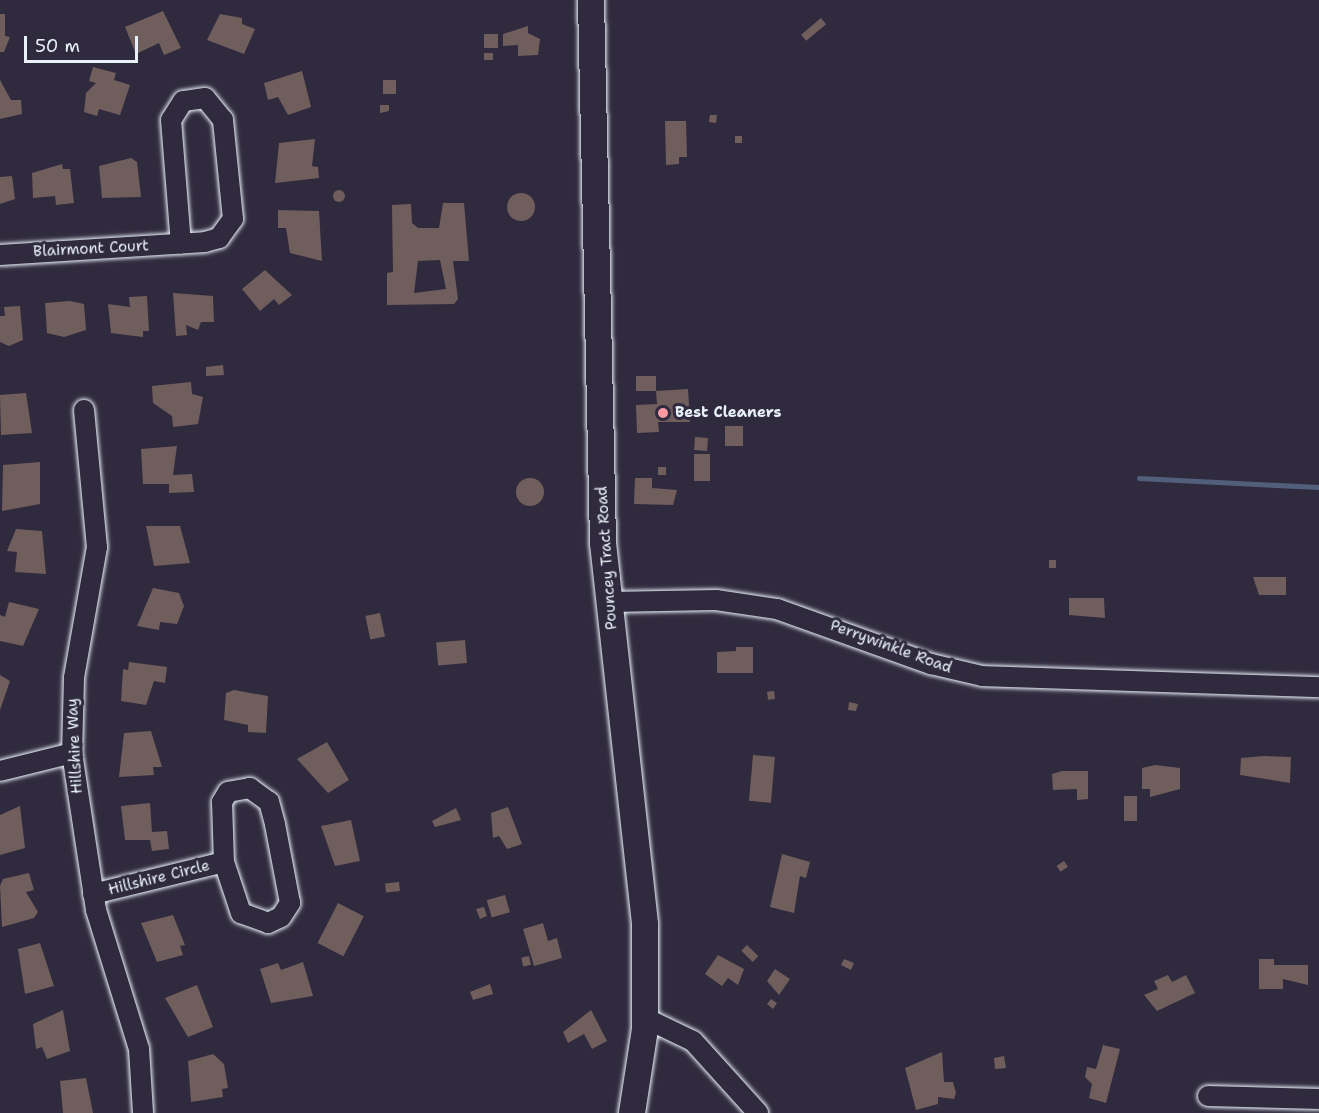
<!DOCTYPE html>
<html>
<head>
<meta charset="utf-8">
<style>
	body { margin:0 }
	#map { position:relative; width:1319px; height:1113px; overflow:hidden; background:#2f2a3d; font-family:"Shantell Sans",sans-serif }
	div>[style] { position:absolute }
	[style*='--x'] { left:calc(var(--x)*1px); top:calc(var(--y)*1px); width:calc(var(--w)*1px); rotate:calc(var(--a)*1deg) }
	.stream>* { height:4.5px; margin:-2.25px; padding:0 2.25px; transform-origin:2.25px; border-radius:2.25px; background:#525f7b }
	.building>* { inset:0; background:#705e5d; transform-origin:0 0 }
	.round { border-radius:50% }
	.roads { filter:drop-shadow(0 0 2px #e8f1f8) drop-shadow(0 0 2px #e8f1f8) }
	.minor>* { height:20px; margin:-10px; padding:0 10px; transform-origin:10px; border-radius:10px; background:#2f2a3d }
	.major>* { height:26px; margin:-13px; padding:0 13px; transform-origin:13px; border-radius:13px; background:#2f2a3d }
	.dots>* { width:16px; height:16px; translate:-50% -50%; box-sizing:border-box; border:3px solid #2f2a3d; border-radius:50% }
	span { translate:-50% -50%; white-space:nowrap; text-align:center; line-height:1.15; -webkit-text-stroke:6px #2f2a3d; paint-order:stroke }
	.street-label { font-size:15px; color:#e8f1f8 }
	.poi-label { font-size:15px; color:#e8f1f8; font-weight:700 }
	.left { translate:0 -50%; text-align:left }
	.scale { position:absolute; left:24px; top:36px; width:114px; height:27px; box-sizing:border-box; border:3px solid #e8f1f8; border-top:0; padding-left:8px; font-size:18px; line-height:21px; white-space:nowrap; color:#e8f1f8; -webkit-text-stroke:4px #2f2a3d; paint-order:stroke }
</style>
</head>
<body>
<div id="map">
	<div class="stream">
		<div style="--x:1139;--y:478;--w:180;--a:2.9"></div>
	</div>
	<div class="building">
		<div style="clip-path:polygon(163px 11px,181px 48px,164px 55px,159px 43px,136px 54px,125px 27px)"></div>
		<div style="clip-path:polygon(0 14px,5px 14px,5px 36px,10px 37px,4px 52px,0 52px)"></div>
		<div style="clip-path:polygon(220px 14px,242px 18px,242px 24px,255px 29px,244px 54px,207px 40px)"></div>
		<div style="left:821px;top:18px;width:8px;height:26px;rotate:50deg"></div>
		<div style="clip-path:polygon(528px 26px,528px 33px,540px 39px,538px 55px,518px 56px,518px 45px,503px 46px,503px 34px)"></div>
		<div style="left:484px;top:34px;width:14px;height:14px"></div>
		<div style="left:484px;top:53px;width:9px;height:7px"></div>
		<div style="clip-path:polygon(93px 67px,116px 73px,114px 80px,130px 85px,120px 115px,99px 109px,97px 116px,84px 112px,86px 93px,96px 83px,89px 81px)"></div>
		<div style="clip-path:polygon(302px 71px,311px 107px,288px 115px,278px 97px,268px 100px,264px 83px)"></div>
		<div style="clip-path:polygon(0 80px,11px 100px,21px 100px,22px 114px,0 119px)"></div>
		<div style="left:383px;top:80px;width:13px;height:14px"></div>
		<div style="clip-path:polygon(380px 105px,389px 105px,389px 111px,380px 113px)"></div>
		<div style="clip-path:polygon(710px 115px,717px 115px,716px 123px,709px 122px)"></div>
		<div style="clip-path:polygon(665px 121px,686px 121px,687px 157px,679px 157px,679px 164px,666px 165px)"></div>
		<div style="left:735px;top:136px;width:7px;height:7px"></div>
		<div style="clip-path:polygon(315px 139px,312px 166px,318px 167px,319px 178px,275px 183px,279px 143px)"></div>
		<div style="clip-path:polygon(131px 158px,137px 162px,141px 197px,102px 198px,99px 166px)"></div>
		<div style="clip-path:polygon(62px 164px,63px 169px,70px 169px,74px 203px,56px 205px,55px 196px,33px 198px,32px 173px)"></div>
		<div style="clip-path:polygon(12px 176px,15px 199px,0 204px,0 177px)"></div>
		<div class="round" style="left:333px;top:190px;width:12px;height:12px"></div>
		<div class="round" style="left:507px;top:193px;width:28px;height:28px"></div>
		<div style="clip-path:polygon(evenodd,443px 203px,464px 203px,469px 261px,453px 261px,458px 299px,454px 304px,387px 305px,387px 273px,393px 272px,392px 205px,411px 204px,412px 223px,418px 228px,439px 228px,443px 203px,440px 260px,446px 289px,414px 293px,418px 261px,440px 260px)"></div>
		<div style="clip-path:polygon(278px 210px,319px 211px,322px 261px,290px 253px,286px 228px,278px 228px)"></div>
		<div style="clip-path:polygon(265px 270px,292px 295px,279px 305px,274px 299px,260px 311px,242px 289px)"></div>
		<div style="clip-path:polygon(173px 293px,213px 296px,214px 322px,201px 322px,198px 330px,186px 325px,187px 335px,176px 336px)"></div>
		<div style="clip-path:polygon(147px 296px,149px 331px,143px 331px,143px 337px,111px 333px,108px 304px,130px 307px,129px 297px)"></div>
		<div style="clip-path:polygon(70px 301px,84px 304px,86px 330px,64px 337px,47px 333px,45px 303px)"></div>
		<div style="clip-path:polygon(20px 306px,23px 340px,9px 346px,0 342px,0 316px,5px 316px,4px 307px)"></div>
		<div style="clip-path:polygon(223px 365px,224px 375px,206px 376px,206px 367px)"></div>
		<div style="left:636px;top:376px;width:20px;height:15px"></div>
		<div style="clip-path:polygon(191px 382px,192px 394px,203px 397px,198px 424px,173px 427px,172px 416px,153px 403px,152px 386px)"></div>
		<div style="clip-path:polygon(688px 389px,690px 422px,658px 422px,659px 432px,637px 433px,636px 405px,657px 404px,656px 391px)"></div>
		<div style="clip-path:polygon(26px 393px,32px 433px,1px 435px,0 395px)"></div>
		<div style="left:725px;top:426px;width:18px;height:20px"></div>
		<div style="left:695px;top:437px;width:13px;height:13px;rotate:4deg"></div>
		<div style="clip-path:polygon(177px 446px,173px 475px,192px 474px,194px 492px,169px 493px,169px 484px,143px 484px,141px 449px)"></div>
		<div style="left:694px;top:454px;width:16px;height:27px"></div>
		<div style="clip-path:polygon(40px 462px,40px 504px,2px 511px,3px 465px)"></div>
		<div style="left:658px;top:467px;width:8px;height:8px"></div>
		<div style="clip-path:polygon(635px 478px,652px 478px,652px 488px,677px 490px,673px 505px,634px 504px)"></div>
		<div class="round" style="left:516px;top:478px;width:28px;height:28px"></div>
		<div style="clip-path:polygon(146px 526px,180px 526px,190px 563px,154px 566px)"></div>
		<div style="clip-path:polygon(16px 529px,42px 531px,46px 574px,15px 572px,17px 552px,7px 551px)"></div>
		<div style="left:1049px;top:560px;width:7px;height:8px"></div>
		<div style="clip-path:polygon(1253px 577px,1286px 577px,1286px 595px,1259px 595px)"></div>
		<div style="clip-path:polygon(153px 588px,179px 593px,184px 606px,177px 624px,160px 622px,159px 630px,137px 626px)"></div>
		<div style="clip-path:polygon(1069px 598px,1104px 598px,1105px 618px,1069px 615px)"></div>
		<div style="clip-path:polygon(9px 602px,39px 609px,23px 646px,0 641px,0 615px,5px 617px)"></div>
		<div style="left:380px;top:613px;width:24px;height:15px;rotate:78deg"></div>
		<div style="left:465px;top:640px;width:23px;height:29px;rotate:85deg"></div>
		<div style="clip-path:polygon(736px 647px,753px 647px,753px 673px,717px 673px,717px 652px,736px 651px)"></div>
		<div style="clip-path:polygon(129px 662px,167px 667px,165px 683px,154px 681px,146px 705px,121px 701px,123px 669px,128px 670px)"></div>
		<div style="clip-path:polygon(0 675px,10px 681px,0 710px)"></div>
		<div style="clip-path:polygon(234px 690px,268px 696px,266px 733px,248px 732px,248px 725px,224px 720px,226px 693px)"></div>
		<div style="left:774px;top:691px;width:8px;height:7px;rotate:83deg"></div>
		<div style="clip-path:polygon(849px 702px,858px 704px,856px 711px,848px 710px)"></div>
		<div style="clip-path:polygon(151px 731px,162px 767px,153px 767px,154px 775px,119px 777px,124px 733px)"></div>
		<div style="clip-path:polygon(327px 742px,349px 780px,328px 793px,297px 759px)"></div>
		<div style="left:753px;top:755px;width:22px;height:46px;rotate:5deg"></div>
		<div style="clip-path:polygon(1264px 756px,1291px 757px,1290px 783px,1240px 775px,1241px 758px)"></div>
		<div style="clip-path:polygon(1155px 765px,1180px 768px,1180px 789px,1150px 797px,1150px 789px,1142px 789px,1142px 768px)"></div>
		<div style="clip-path:polygon(1062px 771px,1088px 771px,1088px 799px,1077px 800px,1077px 789px,1053px 790px,1052px 774px)"></div>
		<div style="left:1124px;top:796px;width:13px;height:25px"></div>
		<div style="clip-path:polygon(150px 803px,152px 832px,167px 831px,169px 849px,152px 851px,150px 840px,125px 840px,121px 806px)"></div>
		<div style="clip-path:polygon(20px 806px,25px 848px,0 855px,0 815px)"></div>
		<div style="clip-path:polygon(508px 807px,522px 844px,507px 849px,499px 836px,493px 838px,491px 813px)"></div>
		<div style="clip-path:polygon(456px 808px,461px 820px,435px 827px,432px 821px)"></div>
		<div style="clip-path:polygon(351px 820px,360px 861px,335px 866px,321px 826px)"></div>
		<div style="clip-path:polygon(782px 854px,810px 862px,806px 878px,800px 876px,794px 913px,770px 907px)"></div>
		<div style="left:1064px;top:861px;width:7px;height:9px;rotate:56deg"></div>
		<div style="clip-path:polygon(29px 873px,34px 890px,26px 892px,38px 912px,34px 918px,2px 927px,0 886px,3px 879px)"></div>
		<div style="left:399px;top:882px;width:9px;height:14px;rotate:84deg"></div>
		<div style="left:505px;top:895px;width:18px;height:19px;rotate:74deg"></div>
		<div style="left:338px;top:903px;width:29px;height:45px;rotate:27deg"></div>
		<div style="clip-path:polygon(484px 907px,487px 916px,480px 919px,476px 909px)"></div>
		<div style="clip-path:polygon(173px 915px,185px 945px,180px 946px,183px 955px,157px 962px,141px 923px)"></div>
		<div style="clip-path:polygon(543px 923px,548px 941px,557px 938px,562px 958px,534px 966px,523px 929px)"></div>
		<div style="clip-path:polygon(40px 943px,54px 986px,25px 994px,18px 949px)"></div>
		<div style="left:747px;top:945px;width:16px;height:8px;rotate:45deg"></div>
		<div style="clip-path:polygon(718px 955px,744px 969px,738px 985px,728px 978px,722px 986px,705px 974px)"></div>
		<div style="left:529px;top:956px;width:9px;height:8px;rotate:77deg"></div>
		<div style="clip-path:polygon(844px 959px,854px 963px,851px 970px,841px 965px)"></div>
		<div style="clip-path:polygon(1259px 959px,1274px 959px,1274px 965px,1308px 965px,1308px 985px,1283px 979px,1283px 989px,1259px 989px)"></div>
		<div style="clip-path:polygon(303px 962px,313px 996px,271px 1003px,260px 969px,278px 963px,281px 970px)"></div>
		<div style="clip-path:polygon(775px 969px,790px 979px,779px 995px,767px 981px)"></div>
		<div style="clip-path:polygon(1168px 975px,1172px 982px,1186px 975px,1195px 993px,1157px 1011px,1144px 995px,1158px 989px,1154px 981px)"></div>
		<div style="clip-path:polygon(490px 984px,493px 994px,473px 1000px,470px 992px)"></div>
		<div style="clip-path:polygon(197px 985px,213px 1027px,188px 1037px,165px 998px)"></div>
		<div style="clip-path:polygon(771px 999px,777px 1003px,773px 1009px,767px 1004px)"></div>
		<div style="clip-path:polygon(63px 1010px,70px 1051px,47px 1059px,42px 1047px,36px 1049px,33px 1024px)"></div>
		<div style="clip-path:polygon(591px 1010px,607px 1041px,592px 1049px,584px 1034px,568px 1043px,563px 1032px)"></div>
		<div style="clip-path:polygon(1103px 1045px,1120px 1049px,1106px 1103px,1089px 1098px,1092px 1084px,1085px 1077px,1087px 1067px,1096px 1069px)"></div>
		<div style="clip-path:polygon(942px 1052px,944px 1082px,953px 1082px,956px 1093px,954px 1099px,938px 1097px,938px 1104px,916px 1110px,905px 1068px)"></div>
		<div style="clip-path:polygon(213px 1054px,224px 1064px,228px 1088px,222px 1089px,223px 1097px,191px 1102px,188px 1061px)"></div>
		<div style="clip-path:polygon(1004px 1056px,1006px 1068px,995px 1069px,994px 1058px)"></div>
		<div style="clip-path:polygon(86px 1078px,93px 1113px,63px 1113px,60px 1081px)"></div>
	</div>
	<div class="roads">
		<div class="minor">
			<div style="--x:0;--y:255;--w:205;--a:-3.6"></div>
			<div style="--x:205;--y:242;--w:15;--a:-16"></div>
			<div style="--x:219;--y:238;--w:24;--a:-54"></div>
			<div style="--x:233;--y:219;--w:100;--a:-95.8"></div>
			<div style="--x:223;--y:120;--w:28;--a:-129"></div>
			<div style="--x:205;--y:98;--w:22;--a:172"></div>
			<div style="--x:183;--y:101;--w:22;--a:122"></div>
			<div style="--x:171;--y:120;--w:124;--a:85.4"></div>
			<div style="--x:84;--y:410;--w:138;--a:84.6"></div>
			<div style="--x:97;--y:547;--w:133;--a:100"></div>
			<div style="--x:74;--y:678;--w:75;--a:91.5"></div>
			<div style="--x:72;--y:753;--w:159;--a:81.3"></div>
			<div style="--x:96;--y:910;--w:145;--a:72.8"></div>
			<div style="--x:139;--y:1049;--w:64;--a:86.4"></div>
			<div style="--x:609;--y:602;--w:107;--a:-1.1"></div>
			<div style="--x:716;--y:600;--w:62;--a:8.4"></div>
			<div style="--x:777;--y:609;--w:164;--a:19.7"></div>
			<div style="--x:931;--y:664;--w:52;--a:13.2"></div>
			<div style="--x:982;--y:676;--w:337;--a:1.9"></div>
			<div style="--x:0;--y:771;--w:74;--a:-14"></div>
			<div style="--x:93;--y:894;--w:135;--a:-13.7"></div>
			<div style="--x:224;--y:862;--w:54;--a:71.6"></div>
			<div style="--x:241;--y:913;--w:29;--a:20"></div>
			<div style="--x:268;--y:923;--w:14;--a:-25"></div>
			<div style="--x:281;--y:917;--w:17;--a:-57"></div>
			<div style="--x:290;--y:903;--w:80;--a:-100.8"></div>
			<div style="--x:275;--y:824;--w:23;--a:-105"></div>
			<div style="--x:269;--y:802;--w:24;--a:-144"></div>
			<div style="--x:250;--y:788;--w:22;--a:170"></div>
			<div style="--x:228;--y:792;--w:12;--a:121"></div>
			<div style="--x:222;--y:802;--w:60;--a:88.1"></div>
			<div style="--x:645;--y:1018;--w:53;--a:25.6"></div>
			<div style="--x:693;--y:1041;--w:97;--a:47.9"></div>
			<div style="--x:1208;--y:1096;--w:111;--a:1.5"></div>
		</div>
		<div class="major">
			<div style="--x:591;--y:0;--w:543;--a:88.73"></div>
			<div style="--x:603;--y:543;--w:384;--a:83.7"></div>
			<div style="--x:645;--y:925;--w:104;--a:90"></div>
			<div style="--x:645;--y:1029;--w:85;--a:98.8"></div>
		</div>
	</div>
	<div class="dots">
		<div style="left:663px;top:413px;background:#ff9aa2"></div>
	</div>
	<div class="street-label">
		<span style="left:91px;top:249px;rotate:-3deg">Blairmont Court</span>
		<span style="left:607px;top:558px;rotate:-94deg">Pouncey Tract Road</span>
		<span style="left:891px;top:647px;rotate:20deg">Perrywinkle Road</span>
		<span style="left:75px;top:746px;rotate:-93deg">Hillshire Way</span>
		<span style="left:159px;top:878px;rotate:-14deg">Hillshire Circle</span>
	</div>
	<div class="poi-label">
		<span class="left" style="left:675px;top:413px">Best Cleaners</span>
	</div>
	<div class="scale">50 m</div>
</div>
</body>
</html>
